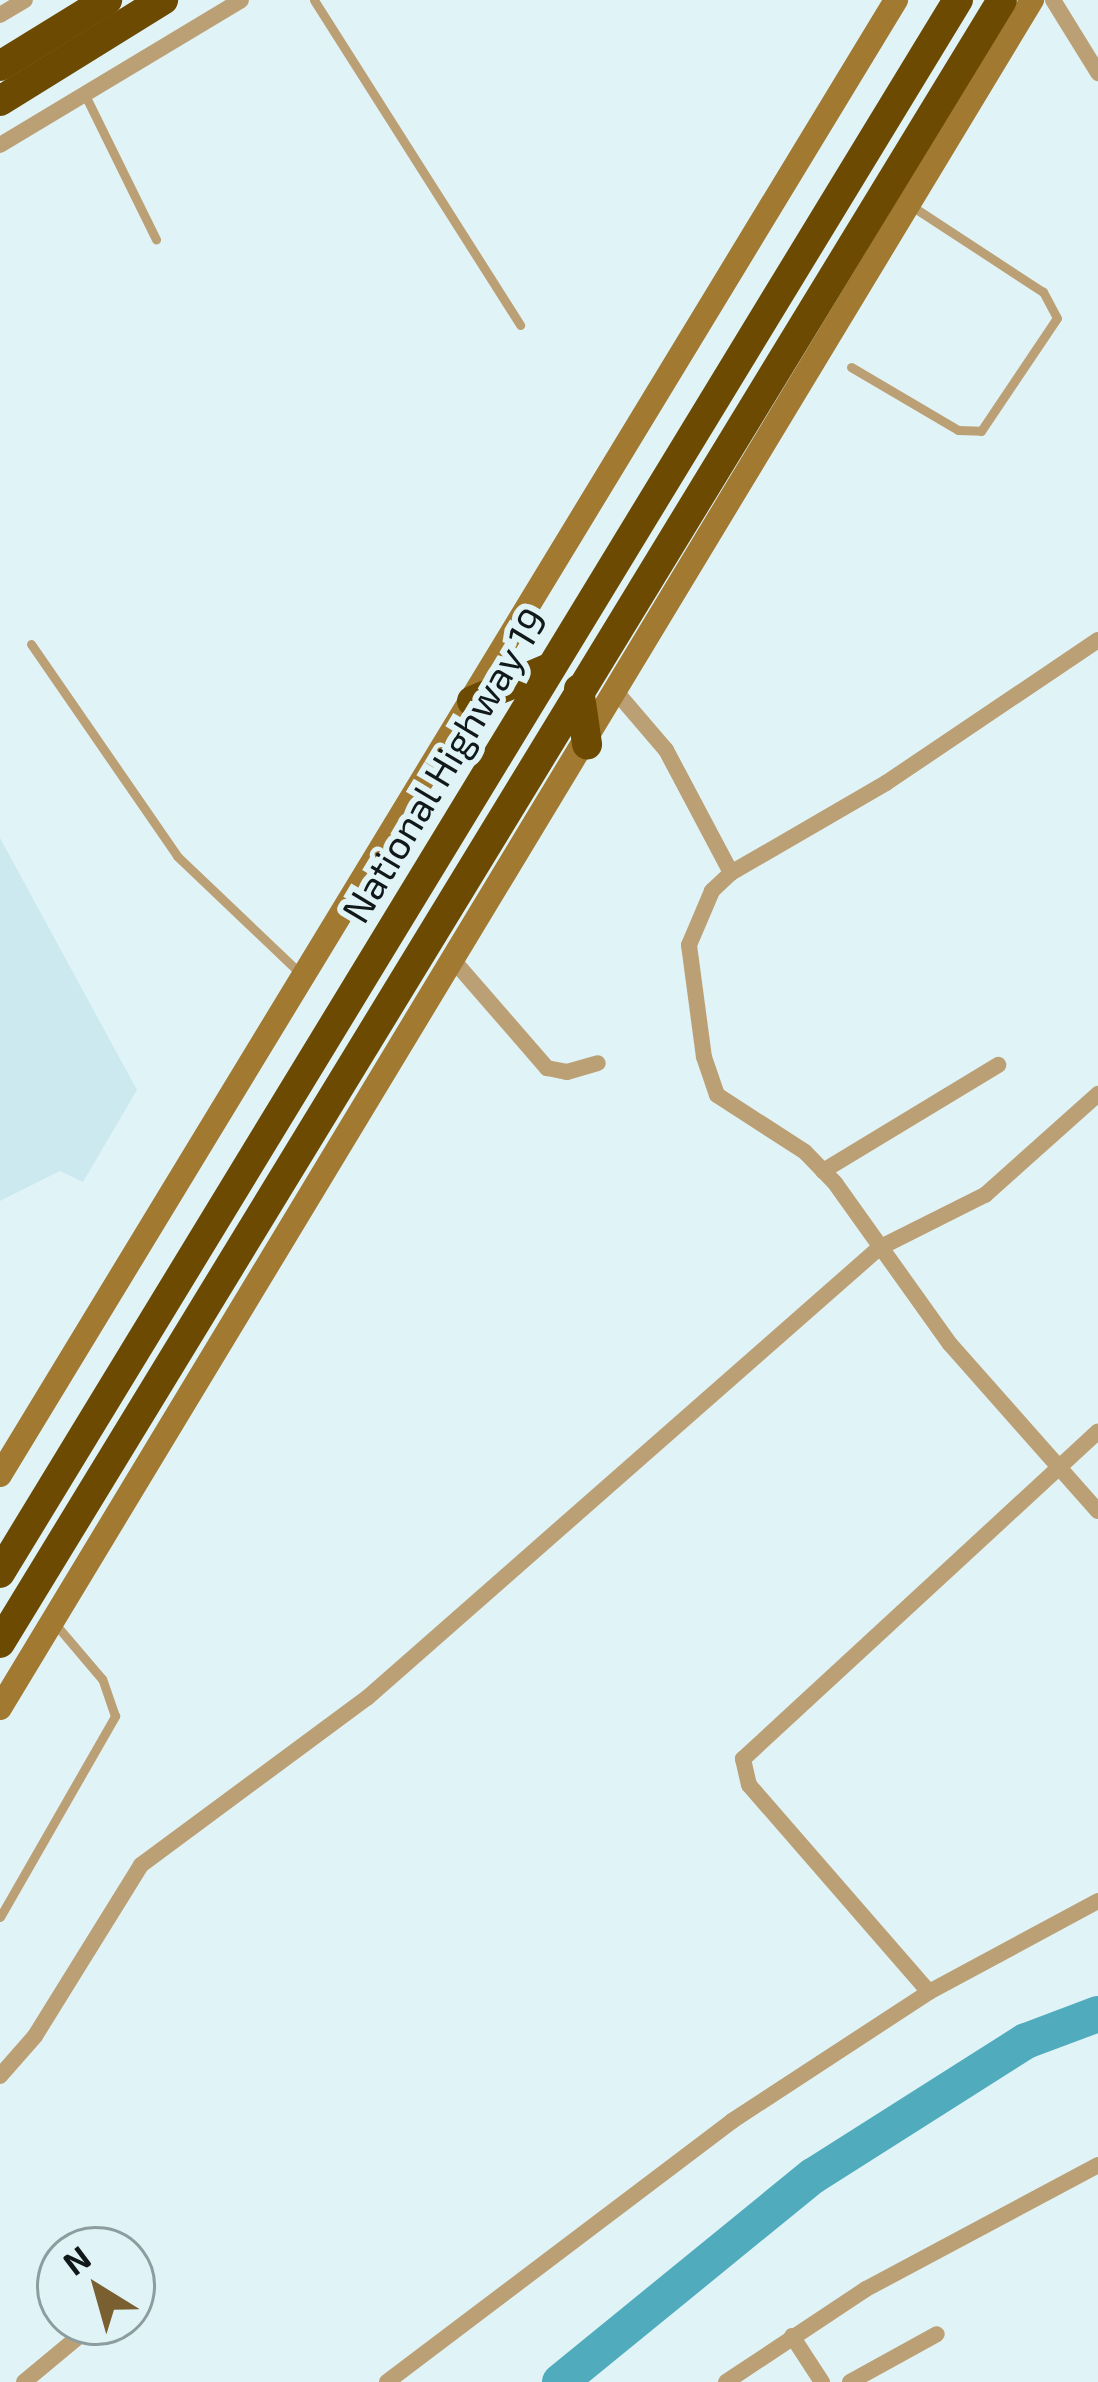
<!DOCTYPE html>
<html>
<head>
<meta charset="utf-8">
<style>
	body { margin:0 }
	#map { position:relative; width:1098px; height:2382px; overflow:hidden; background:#e0f4f8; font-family:"Exo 2",sans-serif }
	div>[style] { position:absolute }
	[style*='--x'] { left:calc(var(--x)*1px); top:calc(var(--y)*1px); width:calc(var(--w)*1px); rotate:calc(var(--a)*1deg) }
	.built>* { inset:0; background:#cbe9ef }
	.river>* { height:36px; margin:-18px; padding:0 18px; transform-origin:18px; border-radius:18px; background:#50acbc }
	.lane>* { height:9px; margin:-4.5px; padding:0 4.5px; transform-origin:4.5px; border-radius:4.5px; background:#bca075 }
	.street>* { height:16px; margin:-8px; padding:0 8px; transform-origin:8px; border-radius:8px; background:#bca075 }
	.secondary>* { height:24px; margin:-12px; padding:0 12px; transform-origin:12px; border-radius:12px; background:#a17931 }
	.highway>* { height:30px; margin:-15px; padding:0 15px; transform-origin:15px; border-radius:15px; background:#6c4a02 }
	span { translate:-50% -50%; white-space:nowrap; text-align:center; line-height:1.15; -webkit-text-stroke:12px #e0f4f8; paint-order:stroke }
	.street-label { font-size:39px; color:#111819 }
	.north { position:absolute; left:36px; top:2226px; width:120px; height:120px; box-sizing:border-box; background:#e0f4f8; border:3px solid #8d9c9f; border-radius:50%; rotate:323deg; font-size:33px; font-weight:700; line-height:48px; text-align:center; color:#111819 }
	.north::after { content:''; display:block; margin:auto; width:42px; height:54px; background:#7a5f31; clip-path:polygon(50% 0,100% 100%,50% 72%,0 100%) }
</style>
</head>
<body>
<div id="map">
	<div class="built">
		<div style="clip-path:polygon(0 838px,137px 1090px,83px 1182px,60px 1171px,0 1201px)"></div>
	</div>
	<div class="river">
		<div style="--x:560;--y:2382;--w:326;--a:-39.2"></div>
		<div style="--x:813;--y:2176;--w:252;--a:-32.4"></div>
		<div style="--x:1026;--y:2041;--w:77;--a:-20.6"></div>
	</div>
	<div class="lane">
		<div style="--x:314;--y:0;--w:385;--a:57.6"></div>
		<div style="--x:85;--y:95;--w:161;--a:63.8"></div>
		<div style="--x:851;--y:367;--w:124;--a:30.5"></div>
		<div style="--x:958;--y:430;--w:23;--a:2"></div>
		<div style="--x:981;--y:431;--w:136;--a:-56.1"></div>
		<div style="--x:1057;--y:318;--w:30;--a:-118"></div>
		<div style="--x:1043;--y:292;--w:155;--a:-146.8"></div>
		<div style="--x:31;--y:644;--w:257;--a:55.4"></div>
		<div style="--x:177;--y:856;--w:170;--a:43.6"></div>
		<div style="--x:0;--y:1917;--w:232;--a:-60.2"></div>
		<div style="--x:115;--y:1716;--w:39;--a:-109"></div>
		<div style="--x:102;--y:1679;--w:71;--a:-130.4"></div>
	</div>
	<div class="street">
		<div style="--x:1053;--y:0;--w:86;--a:58.3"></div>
		<div style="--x:0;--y:15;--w:29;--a:-31"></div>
		<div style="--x:0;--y:145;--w:281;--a:-31"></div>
		<div style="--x:1098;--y:640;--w:256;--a:146"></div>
		<div style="--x:886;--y:783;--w:179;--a:149.9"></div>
		<div style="--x:731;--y:873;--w:26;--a:137"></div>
		<div style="--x:712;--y:891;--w:59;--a:113.1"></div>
		<div style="--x:689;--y:945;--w:113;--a:82.4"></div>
		<div style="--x:704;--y:1057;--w:40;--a:71.1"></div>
		<div style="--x:717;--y:1095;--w:105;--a:32.9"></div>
		<div style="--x:805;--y:1152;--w:43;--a:45.9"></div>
		<div style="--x:835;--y:1183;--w:198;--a:54.5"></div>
		<div style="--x:950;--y:1344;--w:223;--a:48.5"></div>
		<div style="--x:618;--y:694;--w:74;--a:49.4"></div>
		<div style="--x:666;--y:750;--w:139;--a:62.1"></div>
		<div style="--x:454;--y:961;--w:142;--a:49"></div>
		<div style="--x:547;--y:1068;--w:20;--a:11"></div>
		<div style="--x:567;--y:1072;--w:32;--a:-16"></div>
		<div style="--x:823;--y:1171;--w:205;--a:-31.2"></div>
		<div style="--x:929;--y:1992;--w:274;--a:-131"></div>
		<div style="--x:749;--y:1785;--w:27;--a:-103"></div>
		<div style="--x:743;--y:1759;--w:483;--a:-42.7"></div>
		<div style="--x:0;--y:2076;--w:53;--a:-48.8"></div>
		<div style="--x:35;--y:2036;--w:201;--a:-58.2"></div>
		<div style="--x:141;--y:1865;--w:281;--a:-36.5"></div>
		<div style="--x:367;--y:1698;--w:682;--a:-41.31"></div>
		<div style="--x:879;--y:1248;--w:119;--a:-26.6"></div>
		<div style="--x:985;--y:1195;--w:152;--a:-41.8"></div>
		<div style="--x:132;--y:2291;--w:13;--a:-39"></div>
		<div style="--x:792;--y:2336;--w:55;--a:56.9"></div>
		<div style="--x:24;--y:2382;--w:94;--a:-39.8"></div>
		<div style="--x:387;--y:2382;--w:433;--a:-37.1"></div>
		<div style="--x:732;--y:2121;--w:235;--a:-33.2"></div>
		<div style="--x:929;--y:1992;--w:192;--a:-28.3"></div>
		<div style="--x:726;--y:2382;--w:168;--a:-33.6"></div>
		<div style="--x:866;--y:2289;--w:263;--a:-28.1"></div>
		<div style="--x:850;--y:2382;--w:99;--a:-28.9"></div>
	</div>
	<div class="secondary">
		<div style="--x:0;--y:1475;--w:1726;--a:-58.72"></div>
		<div style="--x:0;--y:1708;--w:1996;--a:-58.86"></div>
	</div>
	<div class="highway">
		<div style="--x:0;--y:66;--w:126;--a:-31.7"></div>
		<div style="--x:0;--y:101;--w:192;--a:-31.8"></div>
		<div style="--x:579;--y:689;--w:56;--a:81.7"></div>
		<div style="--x:472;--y:701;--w:82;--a:-23.1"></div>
		<div style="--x:0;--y:1573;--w:1842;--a:-58.66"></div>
		<div style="--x:0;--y:1643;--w:1924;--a:-58.62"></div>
	</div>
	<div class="street-label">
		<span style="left:444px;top:765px;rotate:-59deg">National Highway 19</span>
	</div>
	<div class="north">N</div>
</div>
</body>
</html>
